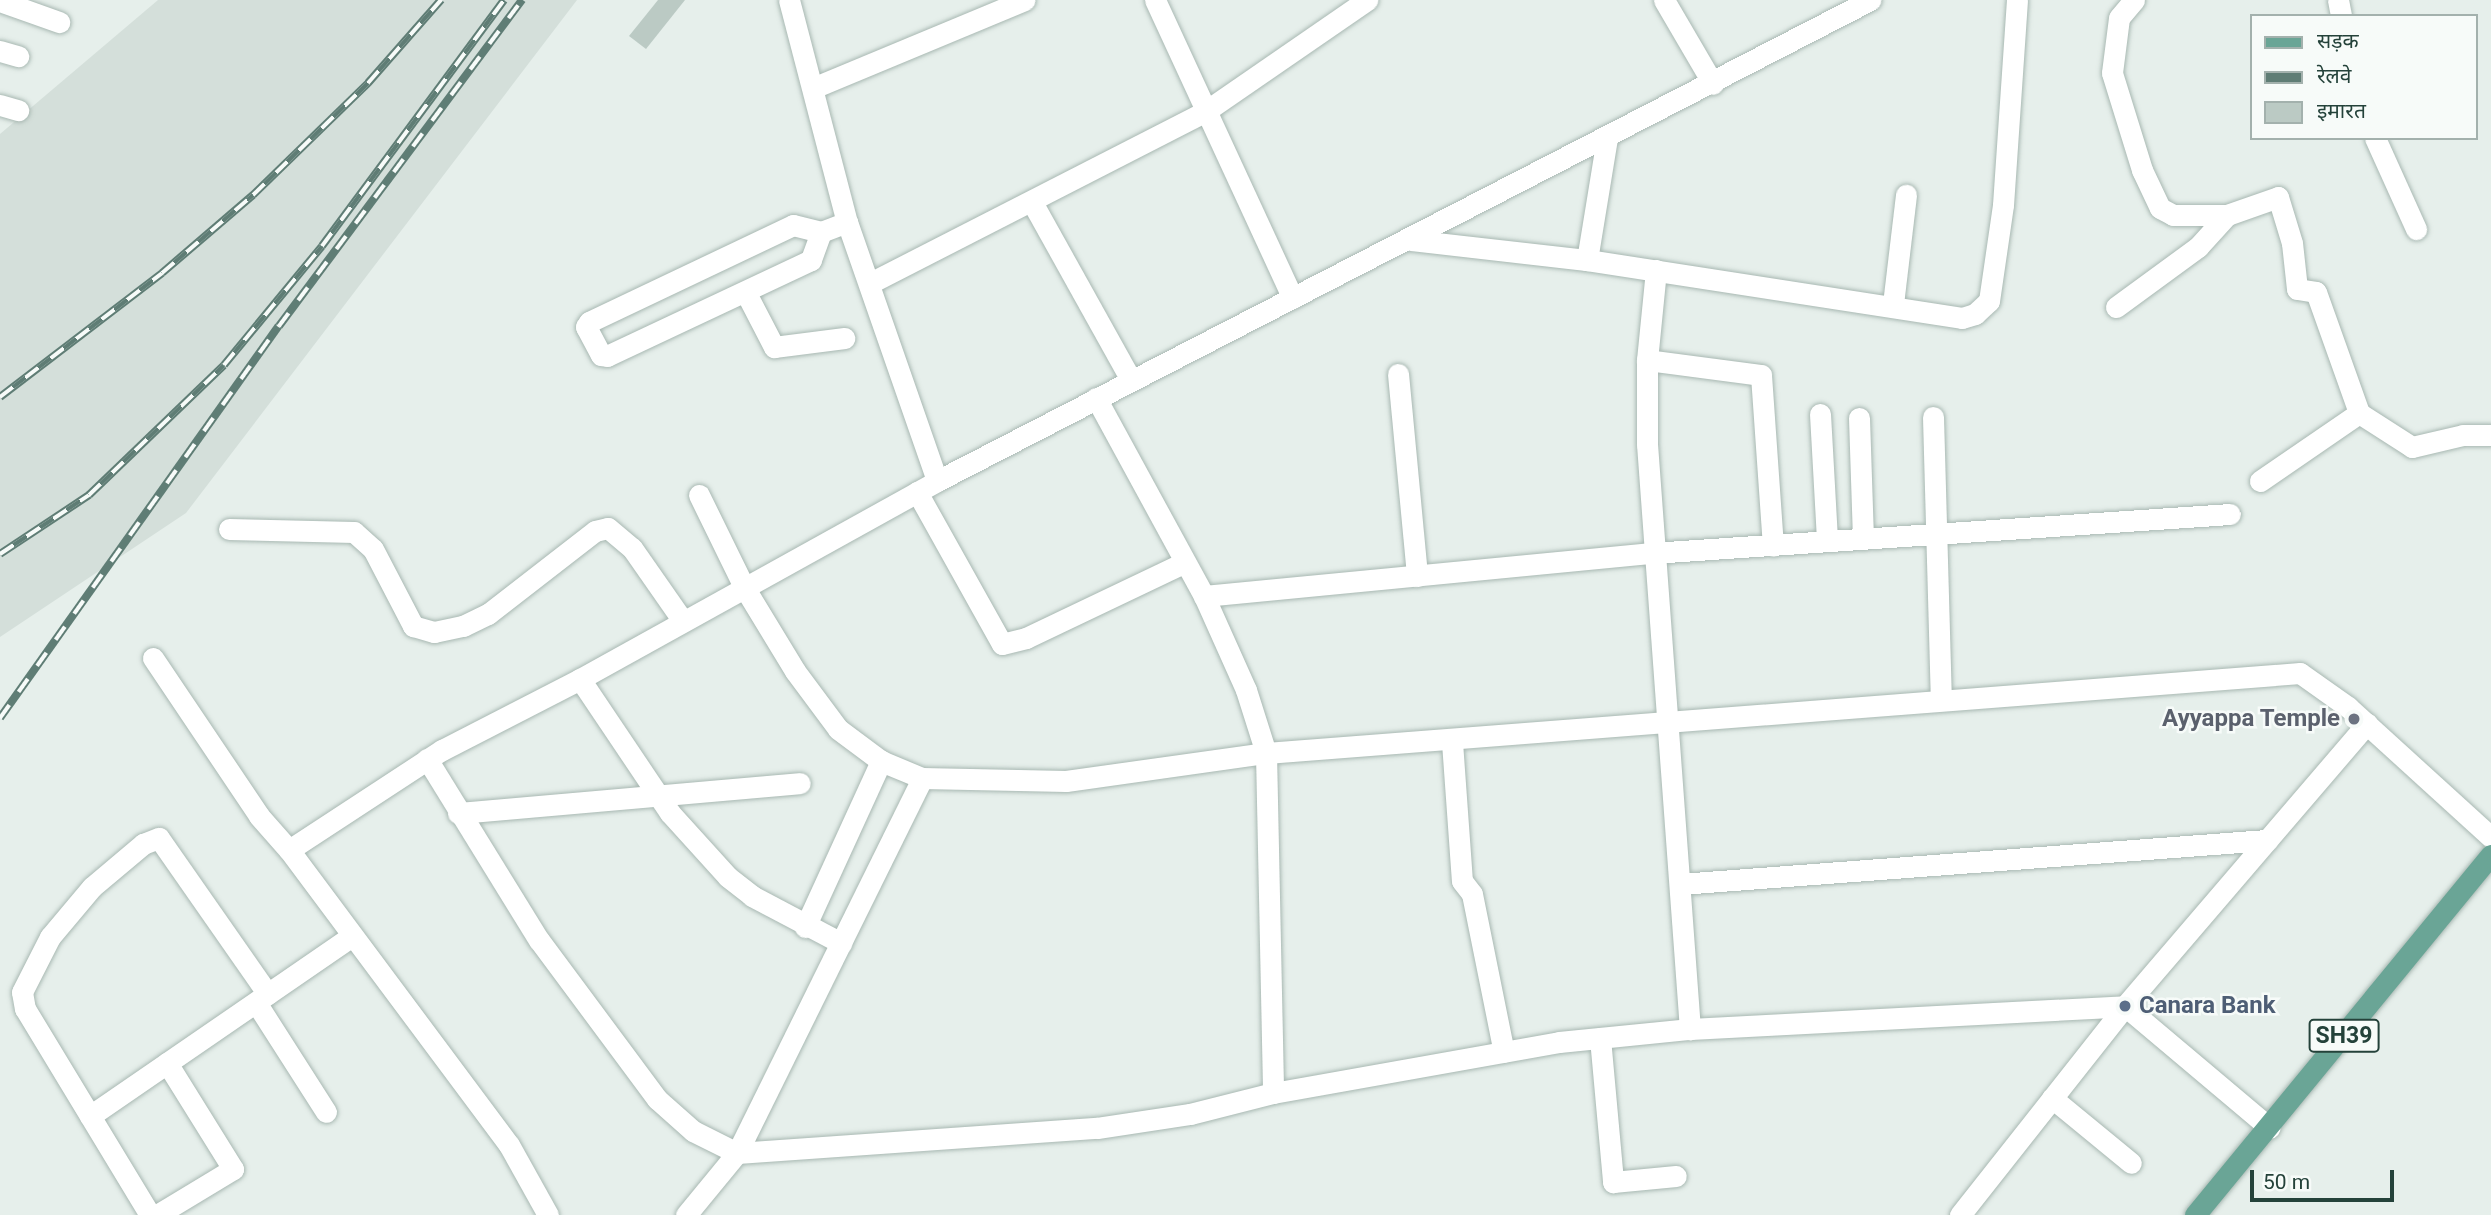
<!DOCTYPE html>
<html>
<head>
<meta charset="utf-8">
<style>
	body { margin:0 }
	#map { position:relative; width:2491px; height:1215px; overflow:hidden; background:#e6efeb; font-family:Roboto,"Noto Sans Devanagari",sans-serif }
	div>[style] { position:absolute }
	[style*='--x'] { left:calc(var(--x)*1px); top:calc(var(--y)*1px); width:calc(var(--w)*1px); rotate:calc(var(--a)*1deg) }
	.built>* { inset:0; background:#d4dfda }
	.building>* { inset:0; background:#bbcac4 }
	.roads { filter:drop-shadow(0 0 2px #a8b8b2) drop-shadow(0 0 2px #a8b8b2) }
	.minor>* { height:21px; margin:-10.5px; padding:0 10.5px; transform-origin:10.5px; border-radius:10.5px; background:#fff }
	.major>* { height:21px; margin:-10.5px; padding:0 10.5px; transform-origin:10.5px; border-radius:10.5px; background:#6aa596 }
	.rail>* { height:8px; margin-top:-4px; transform-origin:0; background:repeating-linear-gradient(90deg,#f7fbf9 0 16px,#5f7d75 0 32px); box-sizing:border-box; border-block:2px solid #5f7d75 }
	.dots>* { width:19px; height:19px; translate:-50% -50%; box-sizing:border-box; border:4px solid #f7fbf9; border-radius:50% }
	span { translate:-50% -50%; white-space:nowrap; text-align:center; line-height:1.15; -webkit-text-stroke:5px #f7fbf9; paint-order:stroke }
	.shield-label span { padding:2px 5px; background:#f7fbf9; border:2px solid; border-radius:5px; -webkit-text-stroke-width:0 }
	.shield-label { font-size:23px; color:#24423a; font-weight:700 }
	.worship-label { font-size:24px; color:#5b616d; font-weight:700 }
	.right { translate:-100% -50%; text-align:right }
	.service-label { font-size:24px; color:#4e5e75; font-weight:700 }
	.left { translate:0 -50%; text-align:left }
	.legend { position:absolute; left:2250px; top:14px; width:228px; height:126px; box-sizing:border-box; background:#f7fbf9; border:2px solid #a3b1ad; margin:0; padding:9px 12px; list-style:none; font-size:21px; color:#24423a }
	.legend li { display:flex; align-items:center; gap:14px; height:35px }
	.legend b { width:35px; border:2px solid #a3b1ad }
	.scale { position:absolute; left:2250px; top:1170px; width:144px; height:32px; box-sizing:border-box; border:4px solid #24423a; border-top:0; padding-left:9px; font-size:21px; line-height:24px; white-space:nowrap; color:#24423a; -webkit-text-stroke:5px #f7fbf9; paint-order:stroke }
</style>
</head>
<body>
<div id="map">
	<div class="built">
		<div style="clip-path:polygon(158px 0,577px 0,186px 513px,0 637px,0 134px)"></div>
	</div>
	<div class="building">
		<div style="clip-path:polygon(658px 0,685px 0,646px 49px,629px 36px)"></div>
	</div>
	<div class="roads">
		<div class="minor">
			<div style="--x:789;--y:0;--w:229;--a:75.4"></div>
			<div style="--x:847;--y:222;--w:274;--a:70.8"></div>
			<div style="--x:1155;--y:0;--w:328;--a:65.2"></div>
			<div style="--x:1664;--y:0;--w:97;--a:59.7"></div>
			<div style="--x:2134;--y:0;--w:23;--a:130"></div>
			<div style="--x:2119;--y:18;--w:55;--a:97.3"></div>
			<div style="--x:2112;--y:73;--w:102;--a:72.8"></div>
			<div style="--x:2142;--y:170;--w:42;--a:64.7"></div>
			<div style="--x:2160;--y:208;--w:15;--a:28"></div>
			<div style="--x:2173;--y:215;--w:54;--a:0"></div>
			<div style="--x:2227;--y:215;--w:54;--a:-19.4"></div>
			<div style="--x:2278;--y:197;--w:48;--a:73.1"></div>
			<div style="--x:2292;--y:243;--w:46;--a:83.8"></div>
			<div style="--x:2297;--y:289;--w:19;--a:9"></div>
			<div style="--x:2316;--y:292;--w:128;--a:70.4"></div>
			<div style="--x:2338;--y:0;--w:16;--a:79"></div>
			<div style="--x:0;--y:1;--w:63;--a:19.6"></div>
			<div style="--x:0;--y:51;--w:19;--a:16"></div>
			<div style="--x:813;--y:88;--w:229;--a:-22.6"></div>
			<div style="--x:0;--y:105;--w:19;--a:16"></div>
			<div style="--x:2375;--y:138;--w:100;--a:65.7"></div>
			<div style="--x:1032;--y:202;--w:201;--a:60.9"></div>
			<div style="--x:821;--y:232;--w:30;--a:110"></div>
			<div style="--x:811;--y:260;--w:225;--a:154.8"></div>
			<div style="--x:607;--y:356;--w:6;--a:-171"></div>
			<div style="--x:601;--y:355;--w:32;--a:-118"></div>
			<div style="--x:586;--y:327;--w:6;--a:-59"></div>
			<div style="--x:589;--y:322;--w:226;--a:-25.4"></div>
			<div style="--x:793;--y:225;--w:29;--a:14"></div>
			<div style="--x:821;--y:232;--w:28;--a:-21"></div>
			<div style="--x:1411;--y:240;--w:177;--a:6.5"></div>
			<div style="--x:1587;--y:260;--w:379;--a:8.8"></div>
			<div style="--x:1962;--y:318;--w:14;--a:-17"></div>
			<div style="--x:1975;--y:314;--w:19;--a:-43"></div>
			<div style="--x:1989;--y:301;--w:97;--a:-81.7"></div>
			<div style="--x:2003;--y:205;--w:205;--a:-86.1"></div>
			<div style="--x:1587;--y:260;--w:124;--a:-80.7"></div>
			<div style="--x:1656;--y:270;--w:90;--a:95.7"></div>
			<div style="--x:1647;--y:360;--w:84;--a:90"></div>
			<div style="--x:1647;--y:444;--w:587;--a:85.8"></div>
			<div style="--x:870;--y:283;--w:377;--a:-27.1"></div>
			<div style="--x:1206;--y:111;--w:196;--a:-34.6"></div>
			<div style="--x:746;--y:293;--w:61;--a:62.6"></div>
			<div style="--x:774;--y:347;--w:71;--a:-7.3"></div>
			<div style="--x:1893;--y:304;--w:110;--a:-83.2"></div>
			<div style="--x:2116;--y:307;--w:102;--a:-36.2"></div>
			<div style="--x:2198;--y:247;--w:43;--a:-47.8"></div>
			<div style="--x:1647;--y:360;--w:115;--a:7.5"></div>
			<div style="--x:1761;--y:375;--w:171;--a:86"></div>
			<div style="--x:1398;--y:374;--w:203;--a:84.6"></div>
			<div style="--x:1096;--y:398;--w:226;--a:61.4"></div>
			<div style="--x:1204;--y:596;--w:103;--a:65.9"></div>
			<div style="--x:1246;--y:690;--w:66;--a:72.4"></div>
			<div style="--x:1266;--y:753;--w:340;--a:88.8"></div>
			<div style="--x:1820;--y:414;--w:127;--a:86.8"></div>
			<div style="--x:1933;--y:417;--w:281;--a:88.4"></div>
			<div style="--x:1859;--y:418;--w:120;--a:88.1"></div>
			<div style="--x:2260;--y:481;--w:120;--a:-34.5"></div>
			<div style="--x:2359;--y:413;--w:63;--a:32.7"></div>
			<div style="--x:2412;--y:447;--w:52;--a:-13.2"></div>
			<div style="--x:2463;--y:435;--w:28;--a:0"></div>
			<div style="--x:917;--y:492;--w:174;--a:60.8"></div>
			<div style="--x:1002;--y:644;--w:25;--a:-14"></div>
			<div style="--x:1026;--y:638;--w:176;--a:-25.5"></div>
			<div style="--x:699;--y:495;--w:102;--a:63.9"></div>
			<div style="--x:744;--y:587;--w:98;--a:58.7"></div>
			<div style="--x:795;--y:671;--w:72;--a:53.4"></div>
			<div style="--x:838;--y:729;--w:54;--a:36.7"></div>
			<div style="--x:881;--y:761;--w:44;--a:22.5"></div>
			<div style="--x:922;--y:778;--w:144;--a:1.2"></div>
			<div style="--x:1066;--y:781;--w:202;--a:-8"></div>
			<div style="--x:1266;--y:753;--w:1037;--a:-4.42"></div>
			<div style="--x:2300;--y:673;--w:59;--a:35.3"></div>
			<div style="--x:2348;--y:707;--w:193;--a:42.3"></div>
			<div style="--x:229;--y:529;--w:125;--a:1.4"></div>
			<div style="--x:354;--y:532;--w:25;--a:42"></div>
			<div style="--x:373;--y:549;--w:87;--a:62.5"></div>
			<div style="--x:413;--y:626;--w:22;--a:16"></div>
			<div style="--x:434;--y:632;--w:30;--a:-12"></div>
			<div style="--x:463;--y:626;--w:28;--a:-26"></div>
			<div style="--x:488;--y:614;--w:135;--a:-37.8"></div>
			<div style="--x:595;--y:531;--w:13;--a:-13"></div>
			<div style="--x:608;--y:528;--w:31;--a:40"></div>
			<div style="--x:632;--y:548;--w:89;--a:55.1"></div>
			<div style="--x:1204;--y:596;--w:450;--a:-5.5"></div>
			<div style="--x:1652;--y:553;--w:579;--a:-3.86"></div>
			<div style="--x:153;--y:658;--w:190;--a:56.1"></div>
			<div style="--x:259;--y:816;--w:45;--a:48.6"></div>
			<div style="--x:580;--y:679;--w:161;--a:56.1"></div>
			<div style="--x:670;--y:813;--w:86;--a:47.8"></div>
			<div style="--x:728;--y:877;--w:31;--a:38"></div>
			<div style="--x:752;--y:896;--w:101;--a:27.8"></div>
			<div style="--x:1452;--y:742;--w:139;--a:85.9"></div>
			<div style="--x:1462;--y:881;--w:16;--a:52"></div>
			<div style="--x:1472;--y:894;--w:161;--a:78.6"></div>
			<div style="--x:427;--y:759;--w:213;--a:58.3"></div>
			<div style="--x:539;--y:940;--w:198;--a:53.4"></div>
			<div style="--x:657;--y:1099;--w:48;--a:41.6"></div>
			<div style="--x:693;--y:1131;--w:49;--a:26.6"></div>
			<div style="--x:737;--y:1153;--w:361;--a:-4"></div>
			<div style="--x:1097;--y:1128;--w:94;--a:-8.6"></div>
			<div style="--x:1190;--y:1114;--w:86;--a:-14.2"></div>
			<div style="--x:1273;--y:1093;--w:291;--a:-10.1"></div>
			<div style="--x:1559;--y:1042;--w:132;--a:-5.7"></div>
			<div style="--x:1690;--y:1029;--w:436;--a:-3"></div>
			<div style="--x:2125;--y:1006;--w:189;--a:40.1"></div>
			<div style="--x:458;--y:813;--w:343;--a:-5"></div>
			<div style="--x:1680;--y:884;--w:589;--a:-4.29"></div>
			<div style="--x:805;--y:927;--w:183;--a:-65.4"></div>
			<div style="--x:257;--y:1004;--w:128;--a:57.4"></div>
			<div style="--x:1600;--y:1038;--w:145;--a:84.8"></div>
			<div style="--x:1613;--y:1182;--w:63;--a:-5.4"></div>
			<div style="--x:2052;--y:1098;--w:102;--a:39.4"></div>
			<div style="--x:90;--y:1116;--w:316;--a:-34.5"></div>
			<div style="--x:150;--y:1215;--w:241;--a:-121.2"></div>
			<div style="--x:25;--y:1009;--w:17;--a:-100"></div>
			<div style="--x:22;--y:992;--w:62;--a:-63"></div>
			<div style="--x:50;--y:937;--w:65;--a:-50"></div>
			<div style="--x:92;--y:887;--w:67;--a:-40.1"></div>
			<div style="--x:143;--y:844;--w:17;--a:-21"></div>
			<div style="--x:159;--y:838;--w:190;--a:55.1"></div>
			<div style="--x:157;--y:1215;--w:89;--a:-31.2"></div>
			<div style="--x:233;--y:1169;--w:125;--a:-121.9"></div>
			<div style="--x:548;--y:1215;--w:80;--a:-119.1"></div>
			<div style="--x:509;--y:1145;--w:368;--a:-126.7"></div>
			<div style="--x:289;--y:850;--w:183;--a:-33.2"></div>
			<div style="--x:442;--y:750;--w:155;--a:-27.2"></div>
			<div style="--x:580;--y:679;--w:408;--a:-29"></div>
			<div style="--x:937;--y:481;--w:1050;--a:-27.27"></div>
			<div style="--x:686;--y:1215;--w:80;--a:-50.6"></div>
			<div style="--x:737;--y:1153;--w:418;--a:-63.7"></div>
			<div style="--x:1960;--y:1215;--w:266;--a:-51.7"></div>
			<div style="--x:2125;--y:1006;--w:372;--a:-49.4"></div>
		</div>
		<div class="major">
			<div style="--x:2195;--y:1215;--w:466;--a:-50.6"></div>
		</div>
	</div>
	<div class="rail">
		<div style="--x:0;--y:397;--w:204;--a:-37.4"></div>
		<div style="--x:162;--y:273;--w:120;--a:-40.6"></div>
		<div style="--x:253;--y:195;--w:161;--a:-44.2"></div>
		<div style="--x:368;--y:83;--w:111;--a:-48.7"></div>
		<div style="--x:0;--y:554;--w:107;--a:-33.5"></div>
		<div style="--x:89;--y:495;--w:187;--a:-43.9"></div>
		<div style="--x:224;--y:365;--w:154;--a:-50.5"></div>
		<div style="--x:322;--y:246;--w:306;--a:-53.5"></div>
		<div style="--x:0;--y:718;--w:481;--a:-54.6"></div>
		<div style="--x:279;--y:326;--w:407;--a:-53.3"></div>
	</div>
	<div class="dots">
		<div style="left:2354px;top:719px;background:#6b7280"></div>
		<div style="left:2125px;top:1006px;background:#5c6f8a"></div>
	</div>
	<div class="shield-label">
		<span style="left:2344px;top:1036px">SH39</span>
	</div>
	<div class="worship-label">
		<span class="right" style="left:2340px;top:719px">Ayyappa Temple</span>
	</div>
	<div class="service-label">
		<span class="left" style="left:2139px;top:1006px">Canara Bank</span>
	</div>
	<ul class="legend">
	<li><b style="height:9px;background:#6aa596"></b>सड़क</li>
	<li><b style="height:9px;background:#5f7d75"></b>रेलवे</li>
	<li><b style="height:19px;background:#bbcac4"></b>इमारत</li>
	</ul>
	<div class="scale">50 m</div>
</div>
</body>
</html>
